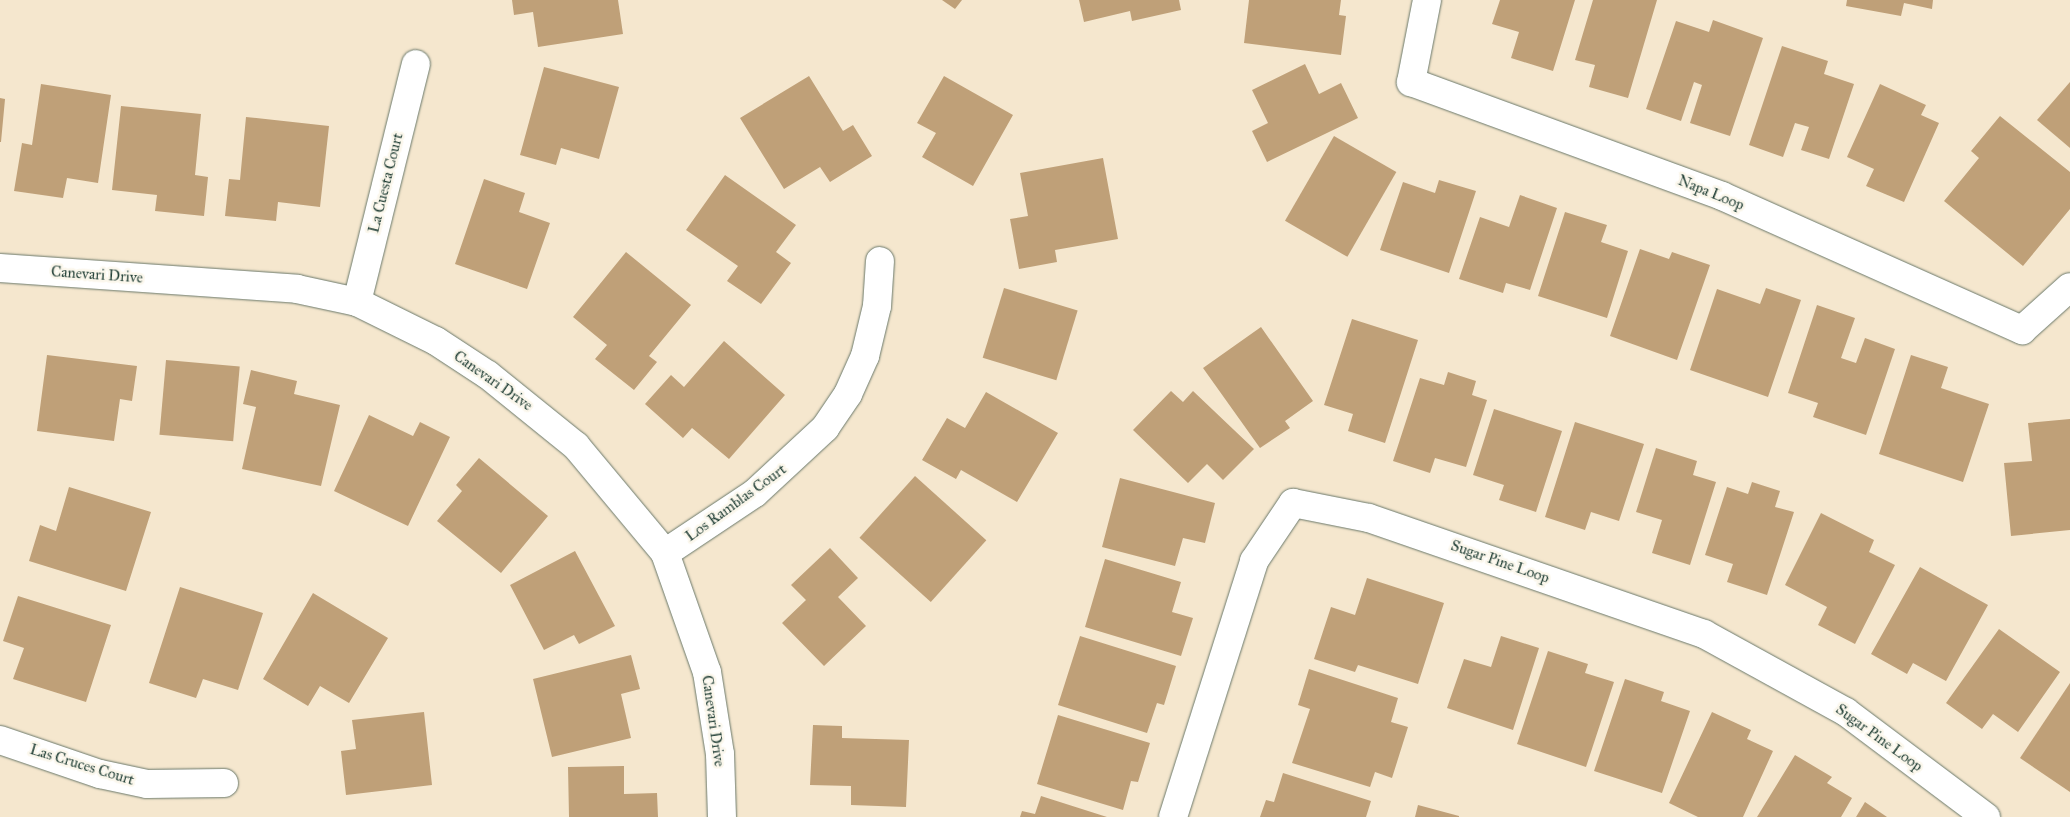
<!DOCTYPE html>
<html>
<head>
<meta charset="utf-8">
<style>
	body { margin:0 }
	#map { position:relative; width:2070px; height:817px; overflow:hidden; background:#f5e7ce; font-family:"IM FELL Great Primer",serif }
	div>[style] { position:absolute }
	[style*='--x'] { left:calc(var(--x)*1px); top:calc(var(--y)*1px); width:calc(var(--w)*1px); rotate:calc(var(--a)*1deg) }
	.building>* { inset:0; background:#bfa078; transform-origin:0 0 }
	.roads { filter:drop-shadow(0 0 1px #6a786a) drop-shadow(0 0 1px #6a786a) }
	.minor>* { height:28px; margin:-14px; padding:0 14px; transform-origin:14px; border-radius:14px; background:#fff }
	span { translate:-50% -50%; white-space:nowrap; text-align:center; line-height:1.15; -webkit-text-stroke:5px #fbf7ec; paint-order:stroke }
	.street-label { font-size:15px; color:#1f3d34 }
</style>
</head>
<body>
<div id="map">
	<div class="building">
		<div style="clip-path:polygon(512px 0,618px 0,623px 34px,538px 47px,533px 12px,514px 15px)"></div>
		<div style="clip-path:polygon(942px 0,962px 0,955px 9px)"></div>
		<div style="clip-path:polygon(1079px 0,1179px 0,1181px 10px,1132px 21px,1130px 11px,1084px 22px)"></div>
		<div style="clip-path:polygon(1249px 0,1341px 0,1339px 15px,1346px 16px,1341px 55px,1244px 43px)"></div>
		<div style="clip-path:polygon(1500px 0,1575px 0,1553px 71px,1511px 58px,1519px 32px,1492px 24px)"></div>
		<div style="clip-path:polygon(1593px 0,1657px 0,1628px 98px,1589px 87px,1595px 65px,1575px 60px)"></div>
		<div style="clip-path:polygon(1847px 0,1933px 0,1932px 9px,1904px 3px,1901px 16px,1846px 6px)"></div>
		<div style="clip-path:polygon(1713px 20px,1763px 38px,1730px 136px,1690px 123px,1702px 85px,1694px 82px,1681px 121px,1646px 109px,1676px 21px,1709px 32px)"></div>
		<div style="clip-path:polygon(1782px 46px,1828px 61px,1824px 74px,1854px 84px,1829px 159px,1801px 150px,1809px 127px,1795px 123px,1783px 157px,1749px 145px)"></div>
		<div style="clip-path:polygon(1305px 64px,1319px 94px,1341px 83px,1358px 118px,1267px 162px,1252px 131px,1268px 123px,1252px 90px)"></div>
		<div style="clip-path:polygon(544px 67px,619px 87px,599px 159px,561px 148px,556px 165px,520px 155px)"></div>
		<div style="clip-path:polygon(809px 76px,843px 131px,853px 125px,872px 156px,830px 182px,820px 167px,784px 189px,740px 118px)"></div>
		<div style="clip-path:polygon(944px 76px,1013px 115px,973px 186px,922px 157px,936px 133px,917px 123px)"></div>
		<div style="clip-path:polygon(2070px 82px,2070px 148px,2037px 120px)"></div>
		<div style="clip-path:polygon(41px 84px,111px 95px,98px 183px,67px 178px,63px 198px,14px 191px,22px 143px,32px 145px)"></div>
		<div style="clip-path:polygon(1880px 84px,1926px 105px,1921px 115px,1939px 123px,1904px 202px,1866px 186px,1874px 169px,1847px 157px)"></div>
		<div style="clip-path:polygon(0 98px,5px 99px,1px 142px,0 142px)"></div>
		<div style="clip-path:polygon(121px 106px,201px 114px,195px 175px,208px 177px,204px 216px,155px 211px,157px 195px,112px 190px)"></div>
		<div style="clip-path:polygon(2000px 116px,2070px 172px,2070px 209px,2023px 266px,1944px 201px,1979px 158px,1971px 151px)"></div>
		<div style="clip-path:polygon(246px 117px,329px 126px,320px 207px,278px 202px,276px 221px,225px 216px,229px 179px,240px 180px)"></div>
		<div style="left:1334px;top:136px;width:72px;height:98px;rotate:30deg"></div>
		<div style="clip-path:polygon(1103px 158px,1118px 239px,1055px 250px,1057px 262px,1019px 269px,1010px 219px,1028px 216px,1020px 173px)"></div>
		<div style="clip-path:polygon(725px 175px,796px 225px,776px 252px,791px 263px,761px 304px,727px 281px,738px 266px,686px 230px)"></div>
		<div style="clip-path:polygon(484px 179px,525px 193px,519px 212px,550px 223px,527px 289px,455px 264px)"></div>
		<div style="clip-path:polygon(1439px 180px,1476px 191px,1449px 273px,1380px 250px,1403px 182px,1435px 193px)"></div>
		<div style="clip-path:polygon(1520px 195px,1557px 208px,1530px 290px,1506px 283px,1503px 293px,1459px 279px,1480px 217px,1509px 227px)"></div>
		<div style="clip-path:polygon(1565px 212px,1607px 225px,1601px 242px,1628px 251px,1607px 318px,1538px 296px)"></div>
		<div style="clip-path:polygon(1640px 249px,1669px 259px,1672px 252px,1710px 265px,1677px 360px,1610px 336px)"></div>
		<div style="clip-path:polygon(626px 252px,691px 305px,649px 356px,657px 362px,634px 390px,595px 359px,607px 345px,573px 317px)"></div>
		<div style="left:1004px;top:288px;width:77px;height:73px;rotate:17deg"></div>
		<div style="clip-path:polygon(1766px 288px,1801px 300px,1768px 397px,1690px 370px,1717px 289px,1760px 304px)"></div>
		<div style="clip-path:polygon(1817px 305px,1855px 318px,1841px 358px,1856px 363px,1865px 338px,1895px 349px,1866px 435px,1813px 417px,1818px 403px,1788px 393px)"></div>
		<div style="clip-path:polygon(1352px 319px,1418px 340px,1385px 443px,1348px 431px,1353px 414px,1324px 405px)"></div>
		<div style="clip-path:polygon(1261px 327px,1313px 401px,1285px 421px,1290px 428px,1260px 448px,1203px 368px)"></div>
		<div style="clip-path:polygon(724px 341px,785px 395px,729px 459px,692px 428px,683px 438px,645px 404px,671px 375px,684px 387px)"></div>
		<div style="clip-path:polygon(47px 355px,137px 366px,132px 401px,120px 399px,114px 441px,37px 431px)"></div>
		<div style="clip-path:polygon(1911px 355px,1948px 367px,1941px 388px,1989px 404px,1963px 482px,1879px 454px)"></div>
		<div style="left:166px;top:360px;width:74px;height:75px;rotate:5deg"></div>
		<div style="clip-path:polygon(251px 370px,297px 381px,294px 394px,340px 405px,321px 486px,242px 469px,256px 407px,243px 404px)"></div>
		<div style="clip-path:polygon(1448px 372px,1476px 381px,1472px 395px,1487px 400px,1466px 467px,1435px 458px,1430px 473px,1393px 461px,1420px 378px,1444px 385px)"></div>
		<div style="clip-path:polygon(1171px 391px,1183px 402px,1193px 391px,1254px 449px,1223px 480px,1207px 464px,1188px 483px,1133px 430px)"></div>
		<div style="clip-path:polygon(986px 392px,1058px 433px,1017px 502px,961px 470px,956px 479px,922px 460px,947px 418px,965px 428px)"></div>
		<div style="clip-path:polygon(1494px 409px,1562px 431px,1536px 512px,1499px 500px,1504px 485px,1473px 475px)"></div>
		<div style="clip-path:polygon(369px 415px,413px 436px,420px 422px,450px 437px,408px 526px,334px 491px)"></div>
		<div style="clip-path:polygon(2070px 419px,2070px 530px,2011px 536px,2004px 463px,2032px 461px,2028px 423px)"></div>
		<div style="clip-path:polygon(1575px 422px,1644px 444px,1619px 521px,1591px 512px,1585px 530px,1545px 517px)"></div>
		<div style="clip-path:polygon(1656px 448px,1697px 461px,1693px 475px,1716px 482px,1690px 565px,1652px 553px,1662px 520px,1636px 512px)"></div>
		<div style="clip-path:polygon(479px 458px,548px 516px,501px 573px,437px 521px,462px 491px,456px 485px)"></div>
		<div style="left:915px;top:476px;width:96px;height:83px;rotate:42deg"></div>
		<div style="clip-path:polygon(1120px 478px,1215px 503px,1205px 543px,1183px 538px,1175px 566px,1102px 547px)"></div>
		<div style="clip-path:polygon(1752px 482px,1780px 491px,1775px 507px,1794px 512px,1767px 595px,1727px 582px,1733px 564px,1705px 555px,1727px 487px,1748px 494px)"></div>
		<div style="clip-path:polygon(69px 487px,151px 512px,126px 591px,29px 561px,40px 525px,56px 531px)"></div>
		<div style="clip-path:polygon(1821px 513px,1874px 540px,1869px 552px,1895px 565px,1855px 644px,1818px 625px,1827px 607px,1785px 585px)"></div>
		<div style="clip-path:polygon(830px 548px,858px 578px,838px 597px,866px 626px,824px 666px,782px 623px,806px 600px,791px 585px)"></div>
		<div style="clip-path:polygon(575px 551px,615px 626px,579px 644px,574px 635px,544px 650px,510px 585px)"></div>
		<div style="clip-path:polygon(1105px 559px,1181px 582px,1172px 612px,1193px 618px,1181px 656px,1085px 627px)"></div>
		<div style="clip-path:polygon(1920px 567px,1988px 605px,1946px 681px,1913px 663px,1907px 674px,1871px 654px)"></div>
		<div style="clip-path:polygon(1367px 578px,1444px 603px,1418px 684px,1358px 665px,1355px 672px,1314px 659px,1331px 607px,1355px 615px)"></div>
		<div style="clip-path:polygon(180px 587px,263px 613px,238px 690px,203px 679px,196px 698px,149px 683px)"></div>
		<div style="clip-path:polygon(313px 593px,388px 638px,349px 703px,320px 686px,308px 706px,263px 679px)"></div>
		<div style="clip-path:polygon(18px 596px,111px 625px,86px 702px,13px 679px,24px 648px,3px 641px)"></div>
		<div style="clip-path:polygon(1999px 629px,2060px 672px,2018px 732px,1993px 714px,1982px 729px,1946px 703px)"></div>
		<div style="clip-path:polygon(1080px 636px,1176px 666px,1164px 705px,1157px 703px,1147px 733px,1058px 705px)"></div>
		<div style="clip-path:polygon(1501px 636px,1539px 648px,1513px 730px,1447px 708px,1464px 659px,1491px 667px)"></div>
		<div style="clip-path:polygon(1548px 651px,1588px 664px,1585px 673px,1614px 682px,1586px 767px,1517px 744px)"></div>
		<div style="clip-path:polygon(631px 655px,640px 689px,621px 694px,631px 738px,552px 757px,533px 679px)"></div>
		<div style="clip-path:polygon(1309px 669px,1398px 698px,1391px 722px,1408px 727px,1392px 778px,1375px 772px,1370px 787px,1292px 763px,1310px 709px,1298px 705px)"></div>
		<div style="clip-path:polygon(1625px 679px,1664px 692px,1661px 701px,1690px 711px,1662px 793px,1594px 771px)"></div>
		<div style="clip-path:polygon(2070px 683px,2070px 792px,2020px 758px)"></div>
		<div style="clip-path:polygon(424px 712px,432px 785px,346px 795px,341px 751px,356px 749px,352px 720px)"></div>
		<div style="clip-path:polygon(1712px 712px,1751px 730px,1747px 739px,1773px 751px,1743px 817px,1698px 817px,1669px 803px)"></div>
		<div style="clip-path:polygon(1058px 715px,1150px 743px,1138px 782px,1131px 781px,1123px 810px,1037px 784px)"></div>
		<div style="clip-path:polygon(813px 725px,842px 726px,842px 738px,909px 740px,906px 807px,851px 805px,851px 786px,810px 785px)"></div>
		<div style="clip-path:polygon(1795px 755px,1832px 777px,1827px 783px,1852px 798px,1841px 817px,1757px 817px)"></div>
		<div style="clip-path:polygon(624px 766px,624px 794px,657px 793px,658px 817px,569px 817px,568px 767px)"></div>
		<div style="clip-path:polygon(1283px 773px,1371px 801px,1366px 817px,1260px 817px,1266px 800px,1274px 802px)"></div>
		<div style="clip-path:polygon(1041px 796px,1107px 817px,1020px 817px,1022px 811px,1035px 814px)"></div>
		<div style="clip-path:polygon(1865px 802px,1887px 817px,1856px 817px)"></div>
		<div style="clip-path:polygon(1418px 805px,1459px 816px,1459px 817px,1415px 817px)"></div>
	</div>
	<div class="roads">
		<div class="minor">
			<div style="--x:1427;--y:0;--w:84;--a:101"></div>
			<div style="--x:1411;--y:82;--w:331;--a:20.1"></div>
			<div style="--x:1722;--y:196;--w:329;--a:24.1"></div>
			<div style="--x:2022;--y:330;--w:64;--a:-41.9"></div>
			<div style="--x:0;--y:268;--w:298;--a:4"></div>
			<div style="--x:297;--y:289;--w:61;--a:12.2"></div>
			<div style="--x:357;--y:302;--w:88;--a:26.3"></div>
			<div style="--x:436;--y:341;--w:62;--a:33.2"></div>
			<div style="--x:488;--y:375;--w:113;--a:38.9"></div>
			<div style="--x:576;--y:446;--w:139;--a:50.2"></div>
			<div style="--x:665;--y:553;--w:126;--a:70.6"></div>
			<div style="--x:707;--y:672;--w:83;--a:81"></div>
			<div style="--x:720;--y:754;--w:63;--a:88.2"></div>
			<div style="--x:357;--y:302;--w:245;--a:-76.1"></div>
			<div style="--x:665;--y:553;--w:108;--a:-33.7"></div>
			<div style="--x:755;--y:493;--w:96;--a:-42.9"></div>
			<div style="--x:825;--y:428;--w:41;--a:-55.9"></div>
			<div style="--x:848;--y:394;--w:42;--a:-65.9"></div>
			<div style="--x:865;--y:356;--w:51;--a:-76.5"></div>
			<div style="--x:877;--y:306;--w:45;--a:-86.2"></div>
			<div style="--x:0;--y:740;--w:106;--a:18.8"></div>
			<div style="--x:100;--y:774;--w:48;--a:12"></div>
			<div style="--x:147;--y:784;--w:77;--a:-0.7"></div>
			<div style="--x:1173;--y:817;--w:269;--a:-72.4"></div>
			<div style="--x:1254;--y:561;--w:70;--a:-56.1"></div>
			<div style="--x:1293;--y:503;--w:77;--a:11.2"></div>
			<div style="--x:1369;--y:518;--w:355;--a:19.1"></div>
			<div style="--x:1704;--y:634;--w:162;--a:28.8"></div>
			<div style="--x:1846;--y:712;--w:175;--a:36.9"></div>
		</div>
	</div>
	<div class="street-label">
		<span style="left:386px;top:183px;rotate:-76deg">La Cuesta Court</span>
		<span style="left:1711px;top:193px;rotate:22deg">Napa Loop</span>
		<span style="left:97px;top:275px;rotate:4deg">Canevari Drive</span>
		<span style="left:493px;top:381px;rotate:35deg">Canevari Drive</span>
		<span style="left:736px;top:503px;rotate:-36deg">Los Ramblas Court</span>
		<span style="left:1500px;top:562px;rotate:19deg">Sugar Pine Loop</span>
		<span style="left:713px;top:721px;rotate:82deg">Canevari Drive</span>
		<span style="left:1879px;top:738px;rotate:36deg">Sugar Pine Loop</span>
		<span style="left:82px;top:765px;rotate:17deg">Las Cruces Court</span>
	</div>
</div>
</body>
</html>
